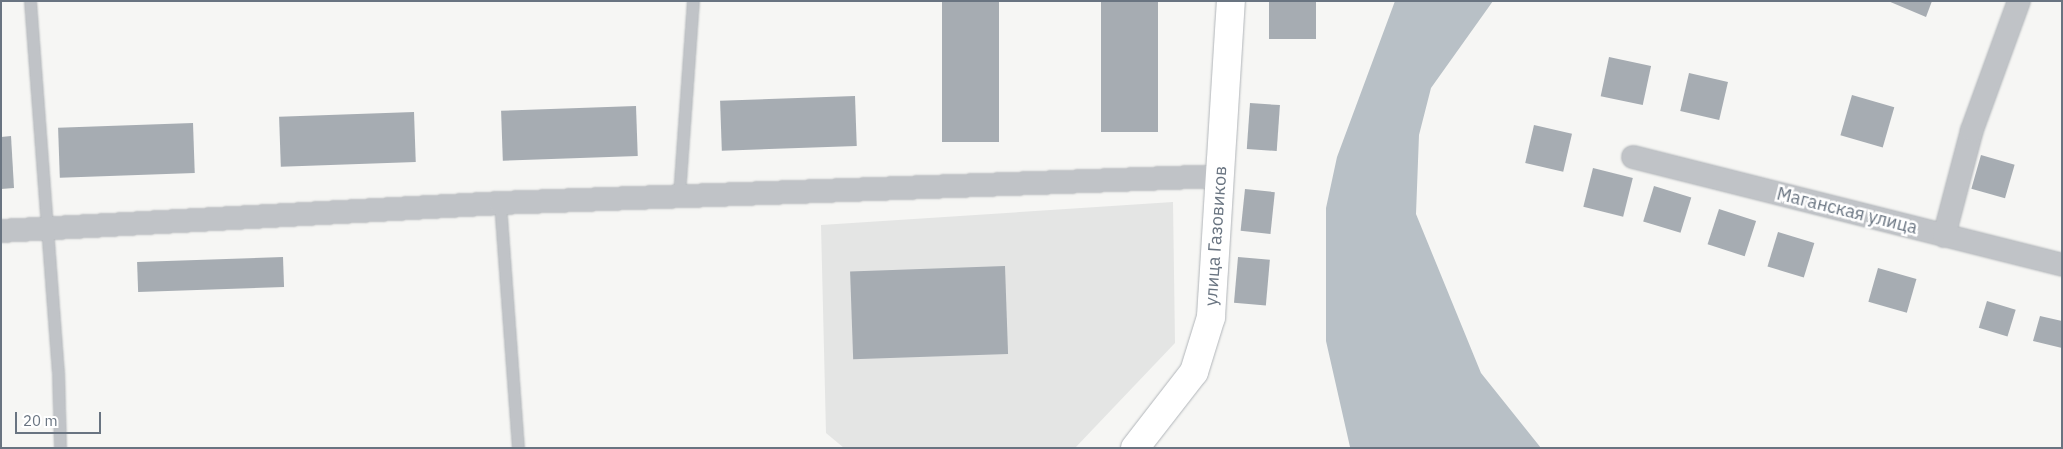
<!DOCTYPE html>
<html>
<head>
<meta charset="utf-8">
<style>
	body { margin:0 }
	#map { position:relative; width:2063px; height:449px; overflow:hidden; background:#f6f6f4; font-family:"IBM Plex Sans",sans-serif }
	div>[style] { position:absolute }
	[style*='--x'] { left:calc(var(--x)*1px); top:calc(var(--y)*1px); width:calc(var(--w)*1px); rotate:calc(var(--a)*1deg) }
	.built>* { inset:0; background:#e4e5e4 }
	.water>* { inset:0; background:#b8c0c6 }
	.building>* { inset:0; background:#a6acb2; transform-origin:0 0 }
	.roads { filter:drop-shadow(0 0 1px #b1b5b9) drop-shadow(0 0 1px #b1b5b9) }
	.lane>* { height:11px; margin:-5.5px; padding:0 5.5px; transform-origin:5.5px; border-radius:5.5px; background:#c0c3c7 }
	.street>* { height:22px; margin:-11px; padding:0 11px; transform-origin:11px; border-radius:11px; background:#c0c3c7 }
	.secondary>* { height:28px; margin:-14px; padding:0 14px; transform-origin:14px; border-radius:14px; background:#fff }
	span { translate:-50% -50%; white-space:nowrap; text-align:center; line-height:1.15; -webkit-text-stroke:5px #fff; paint-order:stroke }
	.street-label { font-size:18px; color:#697481 }
	.frame { position:absolute; inset:0; border:2px solid #697481; pointer-events:none }
	.scale { position:absolute; left:15px; top:412px; width:86px; height:22px; box-sizing:border-box; border:2px solid #697481; border-top:0; padding-left:6px; font-size:15px; line-height:18px; white-space:nowrap; color:#697481; -webkit-text-stroke:4px #fff; paint-order:stroke }
</style>
</head>
<body>
<div id="map">
	<div class="built">
		<div style="clip-path:polygon(1173px 202px,1175px 343px,1075px 448px,844px 448px,826px 433px,821px 225px)"></div>
	</div>
	<div class="water">
		<div style="clip-path:polygon(1395px 1px,1493px 1px,1431px 88px,1419px 135px,1416px 214px,1481px 373px,1541px 448px,1350px 447px,1326px 341px,1326px 208px,1337px 157px)"></div>
	</div>
	<div class="building">
		<div style="left:942px;top:1px;width:57px;height:141px"></div>
		<div style="left:1101px;top:1px;width:57px;height:131px"></div>
		<div style="left:1269px;top:1px;width:47px;height:38px"></div>
		<div style="clip-path:polygon(1888px 1px,1932px 1px,1926px 17px)"></div>
		<div style="left:1609px;top:57px;width:43px;height:40px;rotate:12deg"></div>
		<div style="left:1689px;top:73px;width:40px;height:39px;rotate:13deg"></div>
		<div style="left:1852px;top:95px;width:44px;height:42px;rotate:16deg"></div>
		<div style="left:855px;top:96px;width:50px;height:135px;rotate:88deg"></div>
		<div style="left:1250px;top:103px;width:30px;height:46px;rotate:4deg"></div>
		<div style="left:636px;top:106px;width:50px;height:135px;rotate:88deg"></div>
		<div style="left:414px;top:112px;width:50px;height:135px;rotate:88deg"></div>
		<div style="left:193px;top:123px;width:50px;height:135px;rotate:88deg"></div>
		<div style="left:1534px;top:125px;width:39px;height:39px;rotate:13deg"></div>
		<div style="clip-path:polygon(11px 136px,14px 188px,1px 189px,1px 137px)"></div>
		<div style="left:1981px;top:155px;width:35px;height:35px;rotate:16deg"></div>
		<div style="left:1593px;top:168px;width:41px;height:40px;rotate:14deg"></div>
		<div style="left:1654px;top:186px;width:39px;height:37px;rotate:17deg"></div>
		<div style="left:1245px;top:189px;width:30px;height:42px;rotate:6deg"></div>
		<div style="left:1719px;top:209px;width:39px;height:37px;rotate:18deg"></div>
		<div style="left:1778px;top:232px;width:38px;height:36px;rotate:17deg"></div>
		<div style="left:283px;top:257px;width:30px;height:146px;rotate:88deg"></div>
		<div style="left:1238px;top:257px;width:32px;height:46px;rotate:5deg"></div>
		<div style="left:1005px;top:266px;width:88px;height:155px;rotate:88deg"></div>
		<div style="left:1878px;top:268px;width:40px;height:35px;rotate:16deg"></div>
		<div style="left:1987px;top:301px;width:30px;height:28px;rotate:17deg"></div>
		<div style="clip-path:polygon(2040px 316px,2062px 321px,2062px 348px,2033px 341px)"></div>
	</div>
	<div class="roads">
		<div class="lane">
			<div style="--x:30;--y:1;--w:371;--a:85.7"></div>
			<div style="--x:58;--y:371;--w:77;--a:88.5"></div>
			<div style="--x:679;--y:195;--w:195;--a:-85.9"></div>
			<div style="--x:500;--y:203;--w:246;--a:85.8"></div>
		</div>
		<div class="street">
			<div style="--x:1633;--y:157;--w:442;--a:14.1"></div>
			<div style="--x:1;--y:231;--w:500;--a:-3.2"></div>
			<div style="--x:500;--y:203;--w:722;--a:-2.14"></div>
			<div style="--x:1944;--y:236;--w:110;--a:-75.2"></div>
			<div style="--x:1972;--y:130;--w:137;--a:-70"></div>
		</div>
		<div class="secondary">
			<div style="--x:1135;--y:448;--w:96;--a:-52.2"></div>
			<div style="--x:1194;--y:372;--w:58;--a:-72.8"></div>
			<div style="--x:1211;--y:317;--w:317;--a:-86.4"></div>
		</div>
	</div>
	<div class="street-label">
		<span style="left:1847px;top:211px;rotate:14deg">Маганская улица</span>
		<span style="left:1216px;top:236px;rotate:-86deg">улица Газовиков</span>
	</div>
	<div class="frame"></div>
	<div class="scale">20 m</div>
</div>
</body>
</html>
